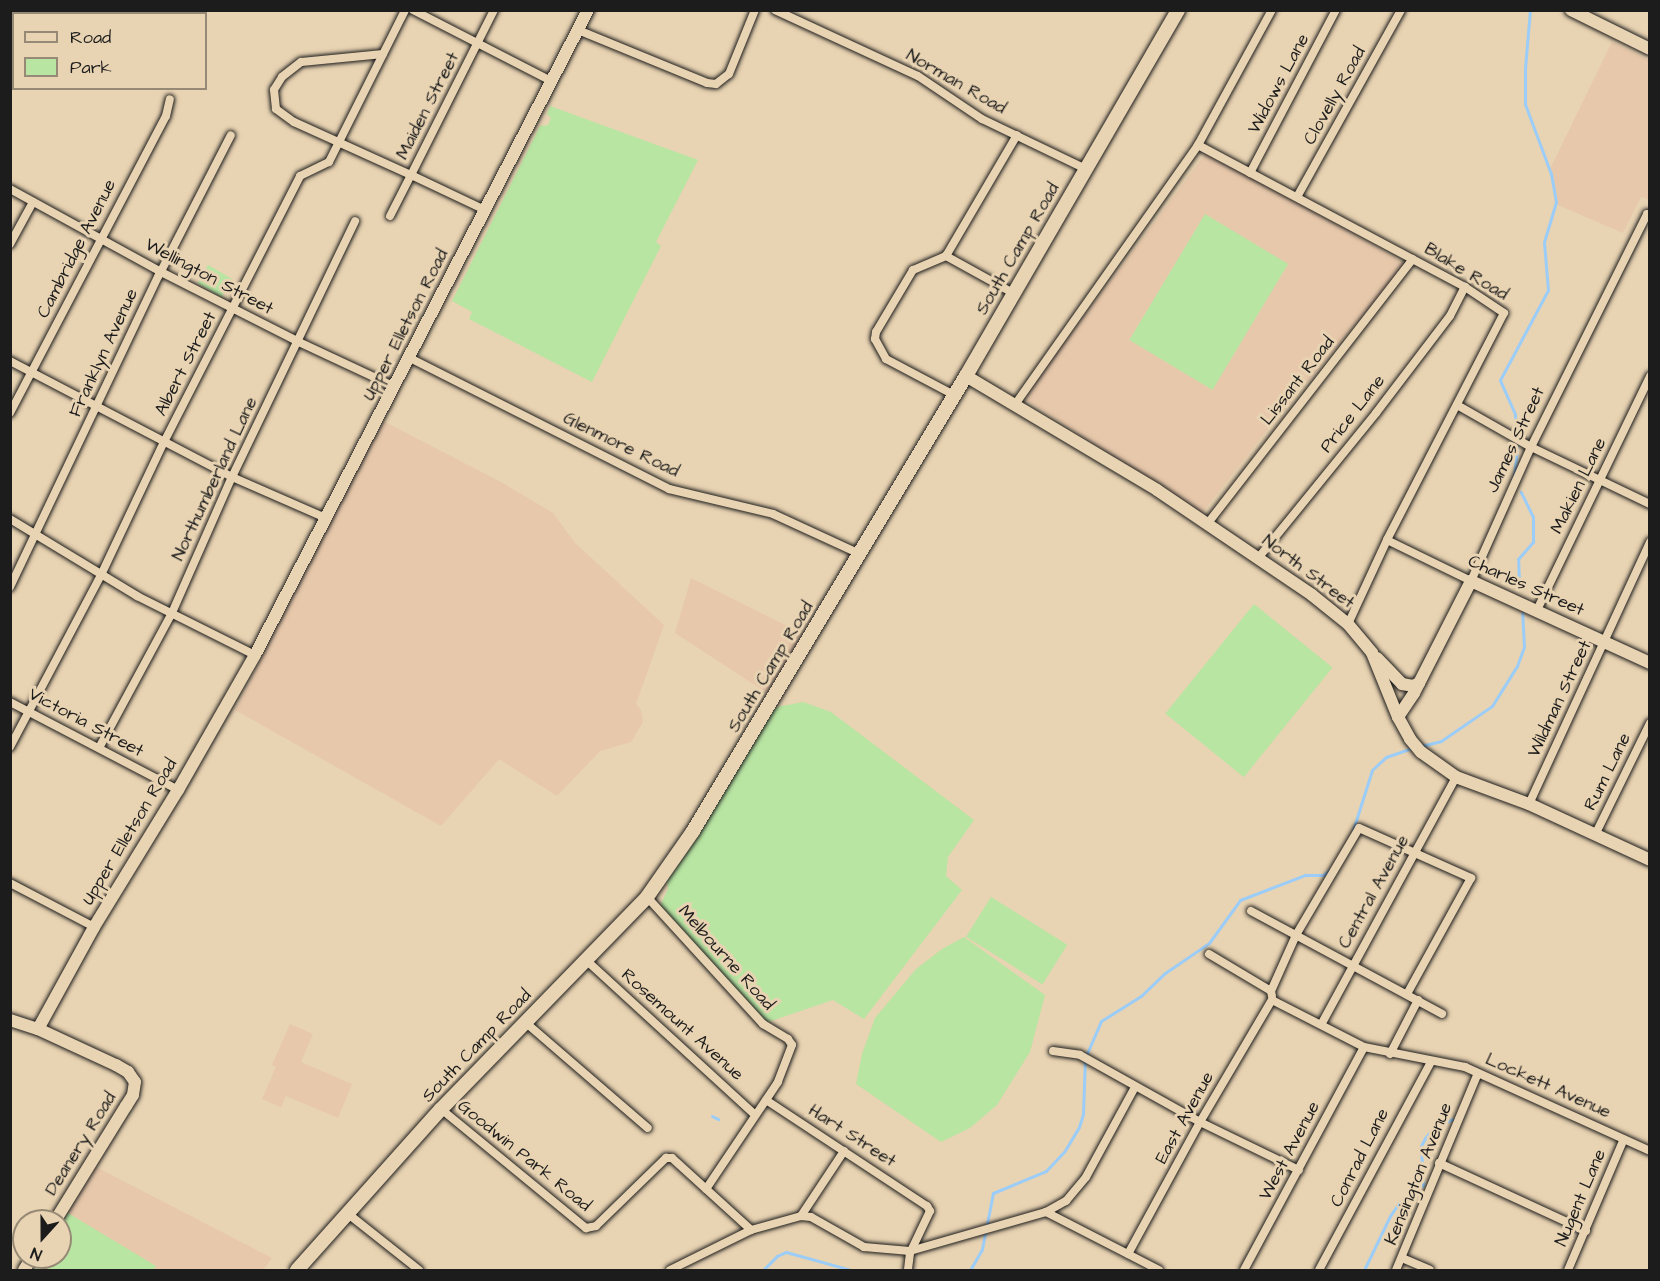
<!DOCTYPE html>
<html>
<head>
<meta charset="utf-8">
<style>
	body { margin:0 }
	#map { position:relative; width:1660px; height:1281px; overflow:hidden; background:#e8d3b2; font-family:"Architects Daughter",sans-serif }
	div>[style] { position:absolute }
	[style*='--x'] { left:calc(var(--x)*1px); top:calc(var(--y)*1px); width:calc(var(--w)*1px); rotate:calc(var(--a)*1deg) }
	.built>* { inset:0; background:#e7c8ab }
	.green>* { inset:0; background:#b9e5a3; transform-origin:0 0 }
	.stream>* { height:3px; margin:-1.5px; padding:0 1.5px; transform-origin:1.5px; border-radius:1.5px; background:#9bcdf8 }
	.roads { filter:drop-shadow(0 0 2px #1c1c1c) drop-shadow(0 0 2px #1c1c1c) }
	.street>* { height:8px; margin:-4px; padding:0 4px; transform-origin:4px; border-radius:4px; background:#e8d3b2 }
	.secondary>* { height:12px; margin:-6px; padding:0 6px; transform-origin:6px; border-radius:6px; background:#e8d3b2 }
	.primary>* { height:14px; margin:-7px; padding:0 7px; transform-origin:7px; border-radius:7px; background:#e8d3b2 }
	span { translate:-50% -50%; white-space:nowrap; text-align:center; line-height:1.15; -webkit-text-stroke:6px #e8d3b2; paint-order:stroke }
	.street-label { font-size:18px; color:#1c1c1c }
	.frame { position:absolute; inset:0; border:12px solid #1c1c1c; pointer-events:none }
	.legend { position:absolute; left:12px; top:12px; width:195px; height:78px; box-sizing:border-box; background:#e8d3b2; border:2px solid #968a76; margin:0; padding:8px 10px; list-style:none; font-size:18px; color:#1c1c1c }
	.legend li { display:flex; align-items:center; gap:12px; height:30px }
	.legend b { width:30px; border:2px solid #968a76 }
	.north { position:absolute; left:12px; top:1209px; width:60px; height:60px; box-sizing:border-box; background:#e8d3b2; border:2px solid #968a76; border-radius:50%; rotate:201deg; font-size:16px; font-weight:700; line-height:24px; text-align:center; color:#1c1c1c }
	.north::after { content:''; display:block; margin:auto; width:21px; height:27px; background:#1c1c1c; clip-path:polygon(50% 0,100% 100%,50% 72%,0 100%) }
</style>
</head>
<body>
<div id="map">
	<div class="built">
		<div style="clip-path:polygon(1612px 42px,1649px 60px,1649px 200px,1641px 197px,1623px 233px,1558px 205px,1551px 167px)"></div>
		<div style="clip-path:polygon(1207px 152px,1406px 264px,1262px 436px,1202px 513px,1023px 398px)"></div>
		<div style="clip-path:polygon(383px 421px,499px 481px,553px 513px,575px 543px,664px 625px,636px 704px,641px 710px,643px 722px,631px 742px,600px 751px,557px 796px,499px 759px,441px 826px,235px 710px)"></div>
		<div style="clip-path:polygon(691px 578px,805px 635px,767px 693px,675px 633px)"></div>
		<div style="clip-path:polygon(290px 1024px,313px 1034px,301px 1062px,352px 1084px,338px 1118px,286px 1096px,281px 1107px,262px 1099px,276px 1067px,272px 1065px)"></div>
		<div style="clip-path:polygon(96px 1167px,272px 1258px,263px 1270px,33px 1270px,41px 1257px,60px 1257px,60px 1226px)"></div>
	</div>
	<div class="green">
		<div style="clip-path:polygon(550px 106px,698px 160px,656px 242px,661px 246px,592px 382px,469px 319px,472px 312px,452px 301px,540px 126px,548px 125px,551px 118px,547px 114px)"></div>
		<div style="left:1205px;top:214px;width:97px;height:147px;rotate:31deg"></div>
		<div style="left:208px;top:265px;width:28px;height:21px;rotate:30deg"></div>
		<div style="left:1254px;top:604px;width:101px;height:141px;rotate:39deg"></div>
		<div style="clip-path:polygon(803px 702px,831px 712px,974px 820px,948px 857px,946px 876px,962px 890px,864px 1019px,833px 1000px,765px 1023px,659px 908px,668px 889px,667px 877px,676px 868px,771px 708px)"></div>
		<div style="left:991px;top:897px;width:90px;height:47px;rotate:32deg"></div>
		<div style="clip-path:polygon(964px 937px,1045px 995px,1030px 1052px,997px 1105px,970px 1128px,941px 1142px,856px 1084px,862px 1054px,875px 1018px,916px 969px,942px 949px)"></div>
		<div style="clip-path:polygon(68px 1213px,156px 1266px,153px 1270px,33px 1270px,41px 1257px,60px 1257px,60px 1226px)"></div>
	</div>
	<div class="stream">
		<div style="--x:1516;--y:430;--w:16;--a:-94"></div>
		<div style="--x:1515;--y:414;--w:37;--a:-114"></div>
		<div style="--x:1500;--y:380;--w:102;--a:-61.9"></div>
		<div style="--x:1548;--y:290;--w:48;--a:-94.8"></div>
		<div style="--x:1544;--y:242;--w:42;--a:-73.3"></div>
		<div style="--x:1556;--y:202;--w:28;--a:-100"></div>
		<div style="--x:1551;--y:174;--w:75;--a:-110.4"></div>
		<div style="--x:1525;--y:104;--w:36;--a:-90"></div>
		<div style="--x:1525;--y:68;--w:58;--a:-85.1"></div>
		<div style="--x:1514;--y:477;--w:31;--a:-84"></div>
		<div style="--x:1519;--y:583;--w:24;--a:-92"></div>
		<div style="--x:1518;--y:559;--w:23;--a:-49"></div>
		<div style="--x:1533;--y:542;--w:25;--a:-90"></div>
		<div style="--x:1533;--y:517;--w:28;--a:-116"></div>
		<div style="--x:1421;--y:746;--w:21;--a:-14"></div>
		<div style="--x:1441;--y:741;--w:62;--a:-34.5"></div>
		<div style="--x:1492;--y:706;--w:47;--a:-58"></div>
		<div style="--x:1517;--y:666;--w:20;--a:-70"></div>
		<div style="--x:1524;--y:647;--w:34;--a:-93"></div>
		<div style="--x:1353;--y:830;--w:63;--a:-72.4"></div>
		<div style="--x:1372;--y:770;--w:19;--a:-43"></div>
		<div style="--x:1386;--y:757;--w:28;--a:-19"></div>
		<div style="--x:712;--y:1116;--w:7;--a:27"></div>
		<div style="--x:763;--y:1270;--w:20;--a:-45"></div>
		<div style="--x:777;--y:1256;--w:10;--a:-24"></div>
		<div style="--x:786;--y:1252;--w:67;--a:15.5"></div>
		<div style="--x:970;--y:1270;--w:24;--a:-60"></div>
		<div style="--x:982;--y:1249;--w:57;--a:-78.9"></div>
		<div style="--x:993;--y:1193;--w:57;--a:-22.5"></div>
		<div style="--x:1046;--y:1171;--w:26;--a:-47"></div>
		<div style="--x:1064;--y:1152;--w:29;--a:-59"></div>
		<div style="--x:1079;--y:1127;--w:14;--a:-73"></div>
		<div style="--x:1083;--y:1114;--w:56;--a:-88"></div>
		<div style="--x:1085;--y:1058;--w:40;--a:-66.6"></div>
		<div style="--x:1101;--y:1021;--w:47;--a:-32"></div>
		<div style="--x:1141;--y:996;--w:33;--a:-44"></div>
		<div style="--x:1165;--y:973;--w:53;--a:-34.3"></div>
		<div style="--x:1209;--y:943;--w:53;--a:-54.2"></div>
		<div style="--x:1240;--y:900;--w:70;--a:-21"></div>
		<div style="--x:1305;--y:875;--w:18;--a:0"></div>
		<div style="--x:1323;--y:875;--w:9;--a:-36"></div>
		<div style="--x:1364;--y:1270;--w:60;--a:-64.3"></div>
		<div style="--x:1390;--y:1216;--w:14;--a:-56"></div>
		<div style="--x:1398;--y:1204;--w:31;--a:-37"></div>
		<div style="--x:1423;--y:1185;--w:39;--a:-93"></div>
		<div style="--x:1421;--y:1146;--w:9;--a:-63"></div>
		<div style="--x:1425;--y:1138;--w:16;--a:-50"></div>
		<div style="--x:1435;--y:1126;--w:22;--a:-21"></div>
	</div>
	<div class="roads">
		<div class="street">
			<div style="--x:413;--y:10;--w:157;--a:27.2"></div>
			<div style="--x:775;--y:10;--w:157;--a:24.8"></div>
			<div style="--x:918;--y:76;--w:77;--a:33.9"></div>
			<div style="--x:982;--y:119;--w:115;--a:25.7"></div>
			<div style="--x:55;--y:14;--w:9;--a:-27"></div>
			<div style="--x:578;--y:30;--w:139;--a:22.3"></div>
			<div style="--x:707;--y:83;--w:9;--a:6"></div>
			<div style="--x:716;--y:84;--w:16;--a:-38"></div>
			<div style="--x:729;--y:74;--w:69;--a:-67.9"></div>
			<div style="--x:383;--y:54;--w:82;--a:174.4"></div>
			<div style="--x:301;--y:62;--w:24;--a:142"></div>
			<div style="--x:282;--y:77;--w:15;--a:122"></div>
			<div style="--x:274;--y:90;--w:19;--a:84"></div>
			<div style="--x:276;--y:109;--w:22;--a:36"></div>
			<div style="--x:294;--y:122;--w:128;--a:24.4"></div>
			<div style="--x:411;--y:175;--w:46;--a:117.1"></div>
			<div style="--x:10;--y:63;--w:6;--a:-45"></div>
			<div style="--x:1198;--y:145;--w:302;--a:28"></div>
			<div style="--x:1465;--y:287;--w:47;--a:33.7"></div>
			<div style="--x:1504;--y:313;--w:255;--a:117.3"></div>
			<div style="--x:1387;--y:540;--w:93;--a:114.9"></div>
			<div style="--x:1250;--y:173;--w:184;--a:-62.2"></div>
			<div style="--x:10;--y:189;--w:172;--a:28.8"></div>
			<div style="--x:161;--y:272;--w:155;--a:26.9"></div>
			<div style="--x:299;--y:342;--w:106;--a:25.1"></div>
			<div style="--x:1297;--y:197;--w:214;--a:-60.9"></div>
			<div style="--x:485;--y:210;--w:82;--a:-154.7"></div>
			<div style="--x:411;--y:175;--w:185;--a:-63.3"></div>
			<div style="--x:10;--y:244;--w:48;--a:-61.3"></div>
			<div style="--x:946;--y:256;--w:36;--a:157"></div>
			<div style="--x:913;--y:270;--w:72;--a:120.8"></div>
			<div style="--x:876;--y:332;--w:7;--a:98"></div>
			<div style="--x:875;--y:339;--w:23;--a:61"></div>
			<div style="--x:886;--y:359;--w:77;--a:27.9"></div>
			<div style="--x:1013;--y:293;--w:77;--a:-151.1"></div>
			<div style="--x:946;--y:256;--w:140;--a:-59.6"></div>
			<div style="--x:410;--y:358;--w:290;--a:26.8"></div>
			<div style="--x:669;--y:489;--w:107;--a:13.5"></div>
			<div style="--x:773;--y:514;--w:96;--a:24.7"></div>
			<div style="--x:10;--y:361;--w:250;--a:27.6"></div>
			<div style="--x:232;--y:477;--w:103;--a:23.6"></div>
			<div style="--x:1457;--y:405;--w:85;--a:29.6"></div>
			<div style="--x:1531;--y:447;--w:132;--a:25.6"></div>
			<div style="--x:1014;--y:406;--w:319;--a:-54.8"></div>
			<div style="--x:1198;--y:145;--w:154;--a:-61.3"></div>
			<div style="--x:10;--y:413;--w:335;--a:-62.3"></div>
			<div style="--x:166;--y:116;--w:17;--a:-77"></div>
			<div style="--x:10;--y:519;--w:149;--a:31.2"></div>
			<div style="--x:137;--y:596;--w:132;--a:26.6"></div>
			<div style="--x:1208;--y:523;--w:334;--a:-52.2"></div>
			<div style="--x:1387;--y:540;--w:93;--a:26"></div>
			<div style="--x:1471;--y:581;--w:147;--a:-65.9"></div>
			<div style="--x:1531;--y:447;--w:260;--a:-63.5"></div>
			<div style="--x:1647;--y:214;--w:3;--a:0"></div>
			<div style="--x:1259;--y:557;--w:186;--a:-50.9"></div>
			<div style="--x:1376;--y:413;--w:122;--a:-52.7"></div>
			<div style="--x:1450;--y:316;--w:33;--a:-63"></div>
			<div style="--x:10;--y:587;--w:346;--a:-64.5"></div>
			<div style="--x:159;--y:275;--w:157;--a:-62.8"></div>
			<div style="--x:1537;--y:610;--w:260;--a:-64.2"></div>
			<div style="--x:10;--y:702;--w:190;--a:27.6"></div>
			<div style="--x:10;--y:747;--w:195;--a:-62.1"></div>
			<div style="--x:101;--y:575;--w:147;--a:-64.7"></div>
			<div style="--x:164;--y:442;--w:299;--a:-62.9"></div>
			<div style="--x:300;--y:176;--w:32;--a:-26"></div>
			<div style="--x:329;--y:162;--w:170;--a:-63.4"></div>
			<div style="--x:99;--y:748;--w:151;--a:-61.6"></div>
			<div style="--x:171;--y:615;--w:151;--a:-66.2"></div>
			<div style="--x:232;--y:477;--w:284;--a:-64.3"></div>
			<div style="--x:1529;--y:804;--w:289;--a:-65.2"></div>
			<div style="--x:1595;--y:835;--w:125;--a:-63.8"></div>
			<div style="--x:10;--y:883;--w:95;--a:27.6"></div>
			<div style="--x:647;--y:897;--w:172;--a:47.6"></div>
			<div style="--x:763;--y:1024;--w:29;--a:31"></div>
			<div style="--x:788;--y:1039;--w:7;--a:56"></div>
			<div style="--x:792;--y:1045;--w:40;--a:111"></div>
			<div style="--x:778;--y:1082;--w:129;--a:123.9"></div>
			<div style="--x:1251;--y:911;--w:217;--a:28.3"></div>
			<div style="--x:1209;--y:954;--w:72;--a:30.8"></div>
			<div style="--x:1271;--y:991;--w:5;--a:79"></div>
			<div style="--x:586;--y:960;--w:228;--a:42.5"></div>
			<div style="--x:1271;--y:991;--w:61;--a:-65.9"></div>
			<div style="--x:1296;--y:935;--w:124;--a:-59.5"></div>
			<div style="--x:1359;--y:828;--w:123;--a:24.1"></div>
			<div style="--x:1471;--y:878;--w:132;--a:118.9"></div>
			<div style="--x:1272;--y:1000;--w:103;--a:27.1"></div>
			<div style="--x:1364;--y:1047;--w:103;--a:11.2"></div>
			<div style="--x:1465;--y:1067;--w:203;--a:24.4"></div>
			<div style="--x:525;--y:1022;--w:162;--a:40.8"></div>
			<div style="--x:1322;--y:1023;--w:280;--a:-61.4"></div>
			<div style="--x:1053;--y:1051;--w:27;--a:8"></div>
			<div style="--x:1080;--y:1055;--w:137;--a:29.2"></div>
			<div style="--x:1200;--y:1122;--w:110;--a:25.9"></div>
			<div style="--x:1390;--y:1054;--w:61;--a:-62.6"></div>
			<div style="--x:766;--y:1100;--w:193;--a:33.4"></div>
			<div style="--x:927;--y:1206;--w:6;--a:59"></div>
			<div style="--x:930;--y:1211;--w:47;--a:115.5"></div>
			<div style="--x:910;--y:1253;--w:17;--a:97"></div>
			<div style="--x:441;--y:1109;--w:188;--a:39.4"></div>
			<div style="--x:586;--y:1228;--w:10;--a:-11"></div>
			<div style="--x:596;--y:1226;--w:98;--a:-44.2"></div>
			<div style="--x:666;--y:1158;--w:6;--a:0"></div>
			<div style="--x:672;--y:1158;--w:107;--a:42.3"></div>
			<div style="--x:1439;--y:1163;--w:162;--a:24.8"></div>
			<div style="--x:1046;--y:1212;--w:23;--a:-29"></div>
			<div style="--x:1066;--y:1201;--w:31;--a:-50"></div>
			<div style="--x:1086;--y:1177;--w:102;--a:-61.4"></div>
			<div style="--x:347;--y:1213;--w:92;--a:38.4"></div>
			<div style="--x:801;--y:1216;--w:78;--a:-56.5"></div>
			<div style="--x:1128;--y:1254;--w:150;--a:-61.4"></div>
			<div style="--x:1200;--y:1122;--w:142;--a:-59.5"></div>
			<div style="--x:1402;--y:1258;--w:30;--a:23"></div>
			<div style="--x:670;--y:1270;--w:90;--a:-26.3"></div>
			<div style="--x:751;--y:1230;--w:52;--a:-15.6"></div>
			<div style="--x:801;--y:1216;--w:10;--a:6"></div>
			<div style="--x:811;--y:1217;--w:61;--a:29.5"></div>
			<div style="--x:864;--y:1247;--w:46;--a:5"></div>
			<div style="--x:910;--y:1251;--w:141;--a:-16"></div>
			<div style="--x:1046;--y:1212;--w:127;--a:27.2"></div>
			<div style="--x:1244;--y:1270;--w:253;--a:-61.7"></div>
			<div style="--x:1319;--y:1270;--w:236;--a:-61.7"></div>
			<div style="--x:1396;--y:1270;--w:213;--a:-67.4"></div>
			<div style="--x:1568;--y:1270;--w:142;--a:-66.9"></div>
		</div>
		<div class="secondary">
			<div style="--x:1571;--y:10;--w:88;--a:26.3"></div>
			<div style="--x:966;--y:376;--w:222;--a:30.8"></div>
			<div style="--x:1157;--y:490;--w:187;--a:34.1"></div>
			<div style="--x:1312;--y:595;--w:46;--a:38.9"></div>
			<div style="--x:1348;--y:624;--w:38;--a:50"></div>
			<div style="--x:1372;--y:653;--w:69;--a:67.9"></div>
			<div style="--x:1398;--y:717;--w:25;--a:61"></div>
			<div style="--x:1410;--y:739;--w:17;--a:50"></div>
			<div style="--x:1421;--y:752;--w:43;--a:35.5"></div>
			<div style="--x:1456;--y:777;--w:78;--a:20.3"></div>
			<div style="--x:1529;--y:804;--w:133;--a:24.8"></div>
			<div style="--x:1377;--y:658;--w:36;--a:46"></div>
			<div style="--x:1402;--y:684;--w:11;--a:10"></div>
			<div style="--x:1413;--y:686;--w:7;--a:-27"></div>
			<div style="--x:1398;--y:717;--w:29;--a:-56"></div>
			<div style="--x:1414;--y:693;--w:126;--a:-63"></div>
			<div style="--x:1471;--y:581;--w:197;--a:24.6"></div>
			<div style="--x:10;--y:1020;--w:29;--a:18"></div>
			<div style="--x:38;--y:1029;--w:86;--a:24.8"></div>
			<div style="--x:116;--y:1065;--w:14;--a:30"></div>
			<div style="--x:128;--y:1072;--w:12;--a:55"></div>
			<div style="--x:135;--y:1082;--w:13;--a:99"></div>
			<div style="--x:133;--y:1095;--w:13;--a:122"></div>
			<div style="--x:126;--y:1106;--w:135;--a:121.7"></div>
			<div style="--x:38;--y:1029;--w:116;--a:-61.2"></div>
			<div style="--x:94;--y:927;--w:161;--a:-58.5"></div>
			<div style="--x:178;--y:790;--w:155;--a:-60.3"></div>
			<div style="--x:255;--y:655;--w:726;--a:-62.69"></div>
			<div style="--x:24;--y:1270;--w:15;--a:-58"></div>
		</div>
		<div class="primary">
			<div style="--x:297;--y:1270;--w:216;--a:-48.2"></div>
			<div style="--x:441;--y:1109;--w:296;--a:-45.8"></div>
			<div style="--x:647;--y:897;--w:80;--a:-55.1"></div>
			<div style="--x:693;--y:831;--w:531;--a:-59.04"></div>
			<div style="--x:966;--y:376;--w:423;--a:-59.9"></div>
		</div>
	</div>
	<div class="street-label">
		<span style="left:956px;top:82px;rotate:30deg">Norman Road</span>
		<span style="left:1279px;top:84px;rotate:-62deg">Widows Lane</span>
		<span style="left:1335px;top:96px;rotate:-61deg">Clovelly Road</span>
		<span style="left:428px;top:106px;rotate:-63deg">Maiden Street</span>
		<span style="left:77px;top:249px;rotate:-63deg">Cambridge Avenue</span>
		<span style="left:1018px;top:249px;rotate:-60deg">South Camp Road</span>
		<span style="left:1466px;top:272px;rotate:31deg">Blake Road</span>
		<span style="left:209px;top:277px;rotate:28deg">Wellington Street</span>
		<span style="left:406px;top:325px;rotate:-63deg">Upper Elletson Road</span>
		<span style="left:104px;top:353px;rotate:-65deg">Franklyn Avenue</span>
		<span style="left:186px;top:364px;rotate:-63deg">Albert Street</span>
		<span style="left:1298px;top:381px;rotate:-52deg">Lissant Road</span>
		<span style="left:1353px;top:414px;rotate:-52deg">Price Lane</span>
		<span style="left:1516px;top:440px;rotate:-65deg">James Street</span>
		<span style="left:621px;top:445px;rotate:26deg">Glenmore Road</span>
		<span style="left:215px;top:479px;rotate:-65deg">Northumberland Lane</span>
		<span style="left:1579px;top:486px;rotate:-64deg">Makien Lane</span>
		<span style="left:1308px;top:572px;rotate:37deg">North Street</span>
		<span style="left:1526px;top:586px;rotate:24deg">Charles Street</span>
		<span style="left:771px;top:667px;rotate:-59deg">South Camp Road</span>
		<span style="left:1560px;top:699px;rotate:-65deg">Wildman Street</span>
		<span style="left:86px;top:723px;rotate:28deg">Victoria Street</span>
		<span style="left:1608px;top:772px;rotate:-64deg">Rum Lane</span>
		<span style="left:130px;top:832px;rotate:-59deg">Upper Elletson Road</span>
		<span style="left:1374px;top:892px;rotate:-61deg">Central Avenue</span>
		<span style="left:726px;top:958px;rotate:48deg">Melbourne Road</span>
		<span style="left:682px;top:1025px;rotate:42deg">Rosemount Avenue</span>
		<span style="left:477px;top:1046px;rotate:-46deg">South Camp Road</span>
		<span style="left:1548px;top:1086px;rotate:24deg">Lockett Avenue</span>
		<span style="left:1185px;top:1118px;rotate:-61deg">East Avenue</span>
		<span style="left:852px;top:1136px;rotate:33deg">Hart Street</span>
		<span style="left:81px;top:1144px;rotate:-58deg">Deanery Road</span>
		<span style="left:1290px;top:1151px;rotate:-62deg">West Avenue</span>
		<span style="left:524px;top:1156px;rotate:39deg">Goodwin Park Road</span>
		<span style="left:1360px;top:1158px;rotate:-63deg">Conrad Lane</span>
		<span style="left:1419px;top:1174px;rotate:-68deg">Kensington Avenue</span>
		<span style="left:1581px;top:1198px;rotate:-67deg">Nugent Lane</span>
	</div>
	<div class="frame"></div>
	<ul class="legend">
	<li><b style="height:8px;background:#e8d3b2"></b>Road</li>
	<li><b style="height:16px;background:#b9e5a3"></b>Park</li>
	</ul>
	<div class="north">N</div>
</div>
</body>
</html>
